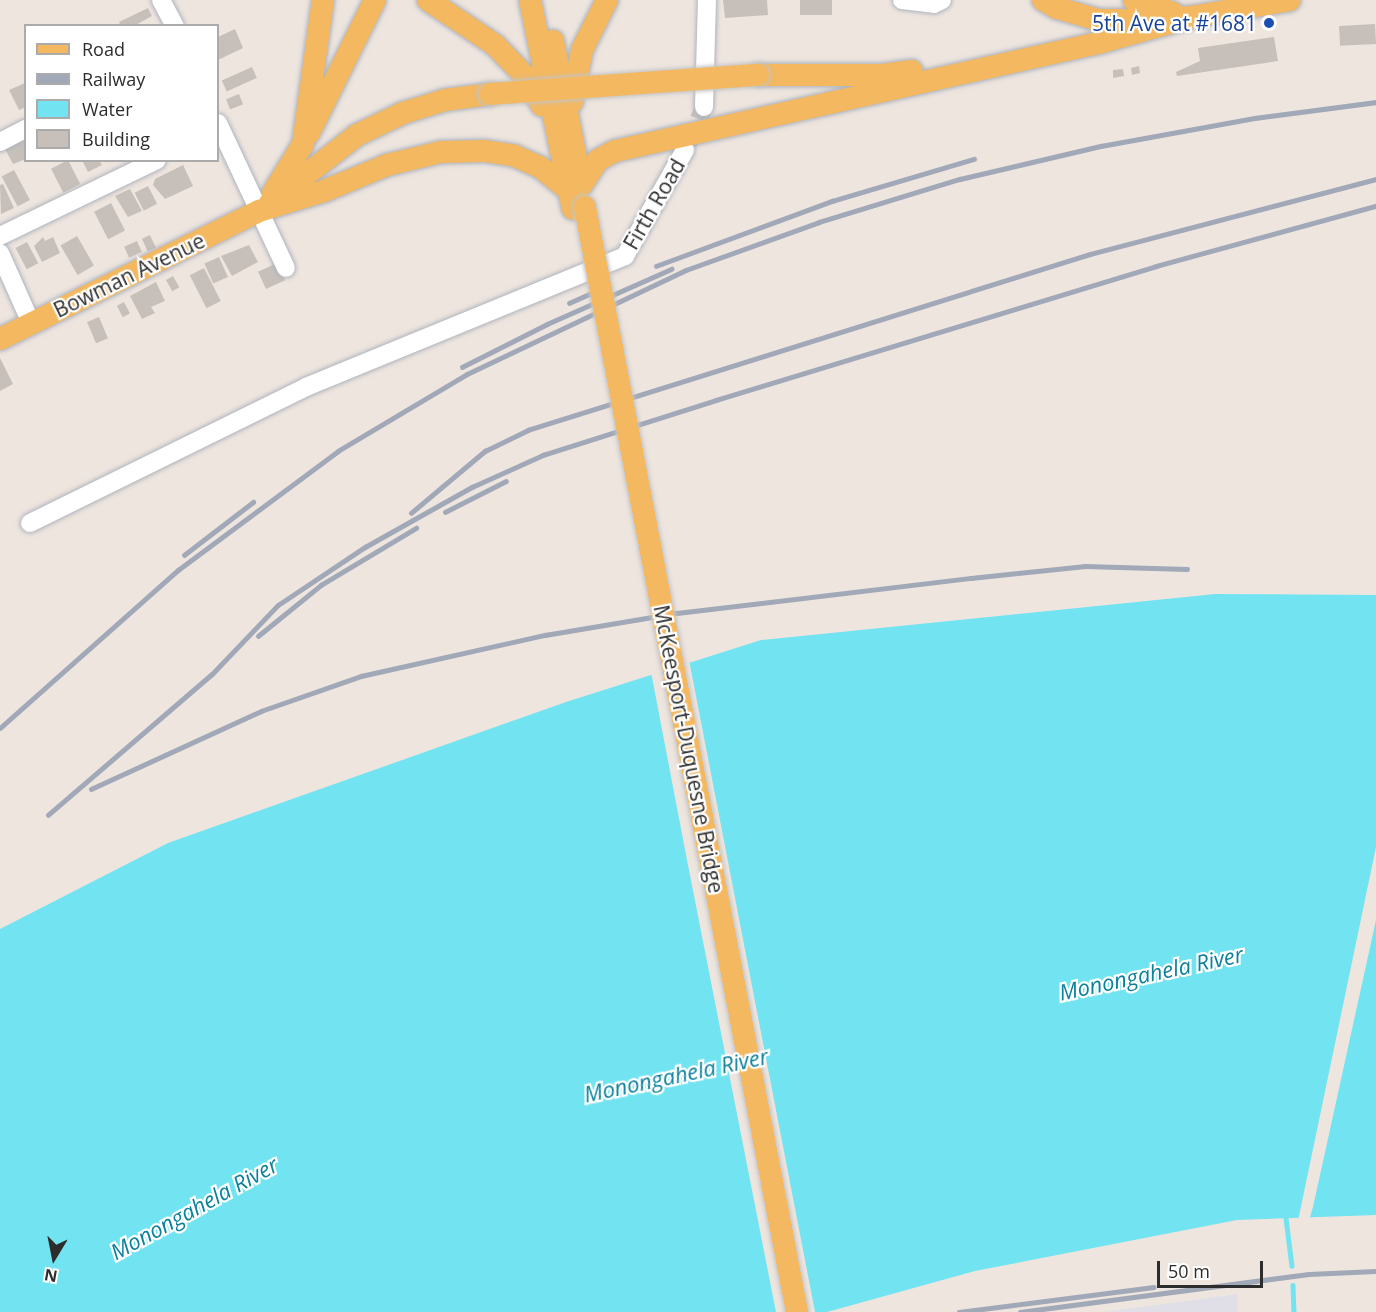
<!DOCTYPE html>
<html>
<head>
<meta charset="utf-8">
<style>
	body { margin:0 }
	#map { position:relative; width:1376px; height:1312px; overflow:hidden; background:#eee5df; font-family:"Open Sans",sans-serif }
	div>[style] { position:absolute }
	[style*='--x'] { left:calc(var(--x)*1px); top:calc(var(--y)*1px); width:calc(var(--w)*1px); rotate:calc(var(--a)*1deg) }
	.industrial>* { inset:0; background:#e0dfe7 }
	.water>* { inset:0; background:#72e4f1 }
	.pier>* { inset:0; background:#eee5df }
	.stream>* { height:4.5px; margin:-2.25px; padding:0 2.25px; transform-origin:2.25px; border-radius:2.25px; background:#72e4f1 }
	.building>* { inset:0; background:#c7c0ba; transform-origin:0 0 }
	.minor-tunnel>* { height:18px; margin-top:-9px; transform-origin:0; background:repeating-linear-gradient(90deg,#c7c0bb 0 18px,transparent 0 27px) }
	.roads { filter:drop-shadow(0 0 2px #afb4bd) drop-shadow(0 0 2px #afb4bd) }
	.minor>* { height:18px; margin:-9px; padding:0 9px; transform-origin:9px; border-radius:9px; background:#fff }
	.major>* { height:22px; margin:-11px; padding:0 11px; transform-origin:11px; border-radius:11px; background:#f3b860 }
	.rail>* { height:4.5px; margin:-2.25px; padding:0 2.25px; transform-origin:2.25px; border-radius:2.25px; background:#a1a8b7 }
	.bridges { filter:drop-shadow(0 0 2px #c4c4c4) drop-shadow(0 0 2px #c4c4c4) }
	.major-bridge>* { height:22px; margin:-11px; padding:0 11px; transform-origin:11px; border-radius:11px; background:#f3b860 }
	.dots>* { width:16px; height:16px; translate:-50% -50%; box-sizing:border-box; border:3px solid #fff; border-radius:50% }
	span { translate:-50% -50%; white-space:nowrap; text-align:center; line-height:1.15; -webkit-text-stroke:4.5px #fff; paint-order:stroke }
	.transit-label { font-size:21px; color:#164399 }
	.right { translate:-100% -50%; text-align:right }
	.street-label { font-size:21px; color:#2d2d2d }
	.water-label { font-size:22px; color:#0c819b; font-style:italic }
	.legend { position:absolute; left:24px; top:24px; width:195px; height:138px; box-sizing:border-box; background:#fff; border:2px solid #ababab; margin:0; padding:8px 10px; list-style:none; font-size:18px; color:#2d2d2d }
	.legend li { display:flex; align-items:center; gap:12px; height:30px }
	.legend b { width:30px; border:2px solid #ababab }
	.north { position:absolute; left:24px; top:1228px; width:60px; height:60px; -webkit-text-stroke:4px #fff; paint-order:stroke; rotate:190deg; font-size:16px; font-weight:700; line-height:24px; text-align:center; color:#2d2d2d }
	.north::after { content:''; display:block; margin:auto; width:21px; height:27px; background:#2d2d2d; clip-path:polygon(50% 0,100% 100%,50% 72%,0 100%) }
	.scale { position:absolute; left:1157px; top:1261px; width:106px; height:27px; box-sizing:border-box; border:3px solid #2d2d2d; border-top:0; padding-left:8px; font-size:18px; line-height:21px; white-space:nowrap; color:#2d2d2d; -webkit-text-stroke:4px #fff; paint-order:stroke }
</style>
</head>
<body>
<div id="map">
	<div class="industrial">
		<div style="clip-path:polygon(1238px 1294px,1237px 1312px,1104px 1312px)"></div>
	</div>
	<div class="water">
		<div style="clip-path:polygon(1215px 594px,1376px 595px,1376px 1215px,1237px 1220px,975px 1271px,827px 1312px,0 1312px,0 929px,168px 843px,566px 702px,761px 640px)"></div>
	</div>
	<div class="pier">
		<div style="clip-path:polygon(689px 660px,815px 1312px,776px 1312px,687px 860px,651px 672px)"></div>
		<div style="clip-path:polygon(1376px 847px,1376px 920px,1313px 1207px,1309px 1220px,1298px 1221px)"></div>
	</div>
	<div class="stream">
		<div style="--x:1286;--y:1218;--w:48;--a:82.9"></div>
		<div style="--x:1293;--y:1285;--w:27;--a:88"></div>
	</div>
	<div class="building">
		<div style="clip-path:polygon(723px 0,767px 0,768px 15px,725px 18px)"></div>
		<div style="left:800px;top:0;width:32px;height:15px"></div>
		<div style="clip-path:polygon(148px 8px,152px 16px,134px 26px,121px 26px,119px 22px)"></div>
		<div style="left:1375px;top:24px;width:20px;height:36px;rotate:87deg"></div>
		<div style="clip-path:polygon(235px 29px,243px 48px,218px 60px,218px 37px)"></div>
		<div style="clip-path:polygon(1274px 37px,1278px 61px,1177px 76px,1176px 72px,1200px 61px,1198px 48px)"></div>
		<div style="clip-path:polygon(1139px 66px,1140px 73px,1132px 75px,1131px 68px)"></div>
		<div style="left:252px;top:67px;width:12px;height:33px;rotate:66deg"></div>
		<div style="clip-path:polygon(1123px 69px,1124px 76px,1113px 78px,1113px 70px)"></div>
		<div style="clip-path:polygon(25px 83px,26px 107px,19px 110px,9px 90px)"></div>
		<div style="left:239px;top:94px;width:11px;height:14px;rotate:68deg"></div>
		<div style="clip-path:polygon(26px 136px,26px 159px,13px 164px,4px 147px)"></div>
		<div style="left:68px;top:160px;width:27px;height:19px;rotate:63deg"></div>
		<div style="clip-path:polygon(82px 160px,99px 160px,102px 165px,88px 172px)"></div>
		<div style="clip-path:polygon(183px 165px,193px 186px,165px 199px,153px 185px,155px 179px)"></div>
		<div style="left:14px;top:170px;width:34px;height:14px;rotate:62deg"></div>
		<div style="clip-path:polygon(3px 184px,14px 208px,1px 214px,0 185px)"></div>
		<div style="left:148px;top:186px;width:20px;height:15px;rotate:63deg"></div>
		<div style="clip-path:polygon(130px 189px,142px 211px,128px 217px,115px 196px)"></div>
		<div style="left:111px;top:203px;width:31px;height:19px;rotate:63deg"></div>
		<div style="left:150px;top:235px;width:14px;height:9px;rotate:65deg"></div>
		<div style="left:77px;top:236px;width:34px;height:19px;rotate:60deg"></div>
		<div style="clip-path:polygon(43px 237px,45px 241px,53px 237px,60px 253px,42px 262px,34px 246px)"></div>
		<div style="left:137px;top:241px;width:12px;height:14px;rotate:66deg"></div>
		<div style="left:27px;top:242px;width:24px;height:13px;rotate:62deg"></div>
		<div style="clip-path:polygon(249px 245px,258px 262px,232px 276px,221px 256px)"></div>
		<div style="left:219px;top:257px;width:22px;height:16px;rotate:66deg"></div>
		<div style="left:277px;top:263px;width:19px;height:21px;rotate:65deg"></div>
		<div style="left:204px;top:268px;width:37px;height:16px;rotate:63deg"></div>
		<div style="left:173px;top:276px;width:13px;height:8px;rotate:61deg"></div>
		<div style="clip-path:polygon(156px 282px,165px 301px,151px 307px,155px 313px,142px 319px,130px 296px)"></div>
		<div style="left:124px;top:302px;width:13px;height:8px;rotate:63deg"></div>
		<div style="left:99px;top:317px;width:23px;height:13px;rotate:67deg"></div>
		<div style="clip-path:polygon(0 358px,13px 384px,0 391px)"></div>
	</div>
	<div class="minor-tunnel">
		<div style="--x:688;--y:144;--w:40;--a:-66.6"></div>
	</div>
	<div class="roads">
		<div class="minor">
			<div style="--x:161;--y:0;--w:30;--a:62"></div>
			<div style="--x:902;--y:0;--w:32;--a:7"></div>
			<div style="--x:934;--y:4;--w:9;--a:-27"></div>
			<div style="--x:704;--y:107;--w:107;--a:-88.4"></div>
			<div style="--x:218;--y:123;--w:160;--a:64.9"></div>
			<div style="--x:0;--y:142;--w:29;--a:-27"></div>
			<div style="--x:0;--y:236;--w:174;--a:-25.8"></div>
			<div style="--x:0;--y:253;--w:77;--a:66.1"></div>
			<div style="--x:30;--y:523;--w:308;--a:-26.2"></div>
			<div style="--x:306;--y:387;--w:345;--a:-22.3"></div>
			<div style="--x:625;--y:256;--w:122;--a:-60.5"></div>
		</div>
		<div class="major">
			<div style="--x:428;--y:0;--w:81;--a:33.9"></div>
			<div style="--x:495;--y:45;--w:43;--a:45.9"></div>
			<div style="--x:525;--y:76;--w:34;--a:60"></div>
			<div style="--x:530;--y:0;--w:213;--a:78.4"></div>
			<div style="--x:1043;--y:0;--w:16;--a:30"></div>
			<div style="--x:1057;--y:8;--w:44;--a:15.9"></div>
			<div style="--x:1099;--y:20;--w:48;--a:0"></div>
			<div style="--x:1147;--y:20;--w:44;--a:-3.9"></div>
			<div style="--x:1191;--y:17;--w:100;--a:-9.7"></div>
			<div style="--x:1134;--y:0;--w:41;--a:18.4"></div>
			<div style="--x:553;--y:41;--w:135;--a:78.9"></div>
			<div style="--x:758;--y:75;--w:124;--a:0"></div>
			<div style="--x:882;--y:75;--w:30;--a:-8"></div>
			<div style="--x:572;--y:102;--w:53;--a:-79.1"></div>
			<div style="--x:582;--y:50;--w:56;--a:-63.4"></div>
			<div style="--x:309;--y:133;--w:148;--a:-63.6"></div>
			<div style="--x:581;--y:186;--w:31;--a:-57"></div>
			<div style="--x:598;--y:160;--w:19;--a:-28"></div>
			<div style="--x:615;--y:151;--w:496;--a:-12.6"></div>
			<div style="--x:1099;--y:43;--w:96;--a:-15.8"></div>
			<div style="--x:273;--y:193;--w:57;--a:-58.5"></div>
			<div style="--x:303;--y:144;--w:145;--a:-82.1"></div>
			<div style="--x:270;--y:203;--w:110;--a:-38"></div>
			<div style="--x:357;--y:135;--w:51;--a:-25.6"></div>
			<div style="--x:403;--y:113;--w:44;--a:-17.2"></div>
			<div style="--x:445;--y:100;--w:45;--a:-7.6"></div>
			<div style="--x:0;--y:339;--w:289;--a:-26.3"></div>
			<div style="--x:259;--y:211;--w:68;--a:-17.1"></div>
			<div style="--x:324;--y:191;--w:68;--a:-22.4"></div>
			<div style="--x:387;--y:165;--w:56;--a:-13.5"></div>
			<div style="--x:441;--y:152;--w:44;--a:-1.3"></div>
			<div style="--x:485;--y:151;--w:30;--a:9"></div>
			<div style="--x:515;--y:156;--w:27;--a:24"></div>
			<div style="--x:540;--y:167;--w:36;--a:39"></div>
		</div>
	</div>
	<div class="rail">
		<div style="--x:656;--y:266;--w:188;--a:-20.3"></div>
		<div style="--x:832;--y:201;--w:148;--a:-16.5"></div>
		<div style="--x:569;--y:303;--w:37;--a:-24"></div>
		<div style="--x:462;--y:367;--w:95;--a:-26.8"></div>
		<div style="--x:547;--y:324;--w:136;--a:-23.9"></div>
		<div style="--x:445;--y:512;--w:68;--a:-26.9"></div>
		<div style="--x:411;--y:513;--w:97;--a:-40"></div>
		<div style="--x:485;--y:451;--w:48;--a:-26"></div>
		<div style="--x:528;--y:430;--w:589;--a:-17.39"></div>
		<div style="--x:1090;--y:254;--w:296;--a:-14.7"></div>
		<div style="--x:184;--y:555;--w:87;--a:-37.5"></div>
		<div style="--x:258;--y:636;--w:81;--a:-39"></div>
		<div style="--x:321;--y:585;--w:111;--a:-31"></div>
		<div style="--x:0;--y:728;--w:238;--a:-41.6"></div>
		<div style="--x:178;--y:570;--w:199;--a:-36.6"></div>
		<div style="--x:338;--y:451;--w:150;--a:-30.8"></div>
		<div style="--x:467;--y:374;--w:242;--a:-25.4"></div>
		<div style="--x:686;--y:270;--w:141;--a:-19.8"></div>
		<div style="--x:819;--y:222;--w:147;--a:-17"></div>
		<div style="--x:960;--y:179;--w:145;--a:-13.2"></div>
		<div style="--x:1101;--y:146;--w:157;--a:-10.3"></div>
		<div style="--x:1255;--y:118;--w:122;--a:-7.5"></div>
		<div style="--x:91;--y:789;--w:187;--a:-24.6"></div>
		<div style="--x:261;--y:711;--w:106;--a:-19.3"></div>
		<div style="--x:361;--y:676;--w:189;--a:-12.6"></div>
		<div style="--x:545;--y:635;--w:134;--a:-9.5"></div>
		<div style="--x:677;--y:613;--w:296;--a:-6.8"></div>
		<div style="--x:971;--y:578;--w:115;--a:-6"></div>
		<div style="--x:1085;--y:566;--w:102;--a:1.7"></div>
		<div style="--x:48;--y:815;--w:216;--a:-40.7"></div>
		<div style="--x:212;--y:674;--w:95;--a:-46.3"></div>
		<div style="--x:278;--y:605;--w:105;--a:-33.7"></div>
		<div style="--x:365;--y:547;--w:123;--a:-29.3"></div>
		<div style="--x:472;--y:487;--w:78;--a:-24.3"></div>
		<div style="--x:543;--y:455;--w:182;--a:-17.6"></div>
		<div style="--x:716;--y:400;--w:460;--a:-16.9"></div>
		<div style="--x:1156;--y:266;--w:228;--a:-15.3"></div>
		<div style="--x:959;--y:1312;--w:196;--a:-7.3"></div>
		<div style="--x:1020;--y:1312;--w:291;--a:-7.5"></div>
		<div style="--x:1309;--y:1274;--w:67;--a:-2.6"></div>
	</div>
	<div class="bridges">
		<div class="major-bridge">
			<div style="--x:490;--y:94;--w:269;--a:-4.1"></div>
			<div style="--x:585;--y:207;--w:1125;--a:79.14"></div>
		</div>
	</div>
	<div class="dots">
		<div style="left:1269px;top:23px;background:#1a4fb4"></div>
	</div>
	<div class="transit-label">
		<span class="right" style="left:1257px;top:23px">5th Ave at #1681</span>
	</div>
	<div class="street-label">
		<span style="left:654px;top:204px;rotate:-60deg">Firth Road</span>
		<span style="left:129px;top:275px;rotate:-26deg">Bowman Avenue</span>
		<span style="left:689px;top:749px;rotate:79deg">McKeesport-Duquesne Bridge</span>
	</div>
	<div class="water-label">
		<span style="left:1151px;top:973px;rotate:-12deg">Monongahela River</span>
		<span style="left:676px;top:1075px;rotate:-12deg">Monongahela River</span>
		<span style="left:194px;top:1208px;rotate:-29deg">Monongahela River</span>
	</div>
	<ul class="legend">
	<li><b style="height:8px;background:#f3b860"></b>Road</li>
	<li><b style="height:8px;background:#a1a8b7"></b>Railway</li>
	<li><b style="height:16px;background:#72e4f1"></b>Water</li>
	<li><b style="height:16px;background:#c7c0ba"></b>Building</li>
	</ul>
	<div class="north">N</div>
	<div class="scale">50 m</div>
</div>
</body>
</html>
